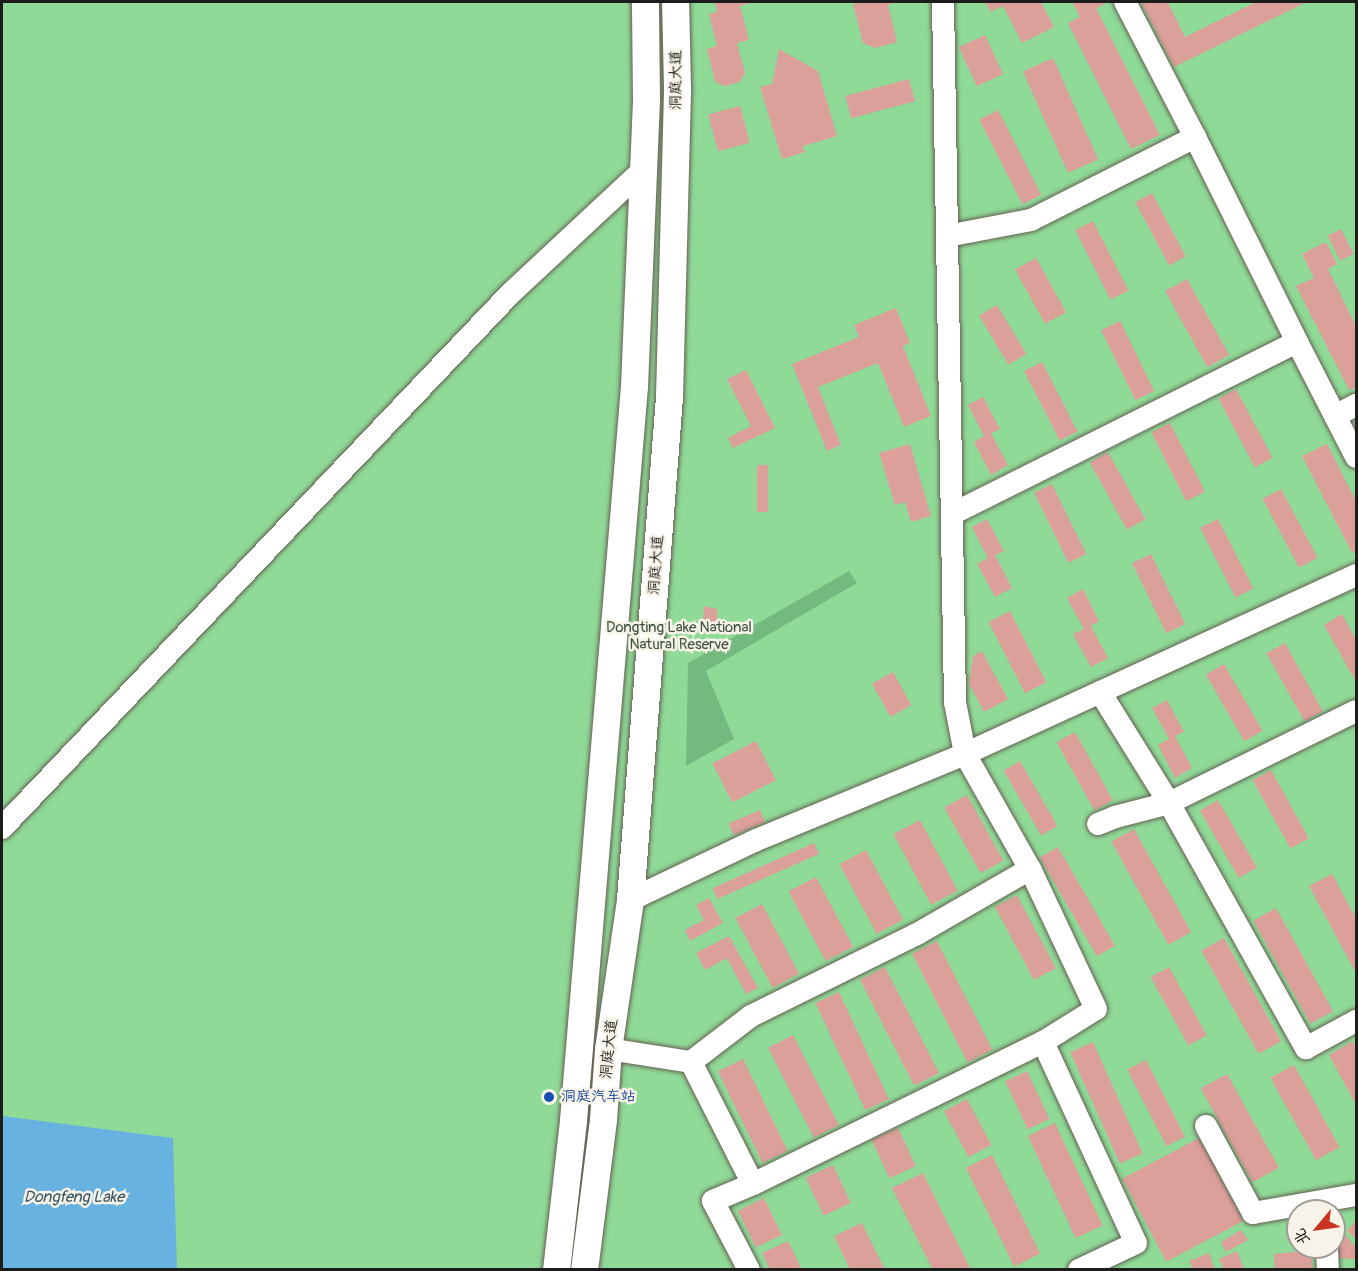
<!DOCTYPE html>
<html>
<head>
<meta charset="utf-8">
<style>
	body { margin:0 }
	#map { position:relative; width:1358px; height:1271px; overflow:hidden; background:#f0dbba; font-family:Pangolin,"LXGW WenKai TC",sans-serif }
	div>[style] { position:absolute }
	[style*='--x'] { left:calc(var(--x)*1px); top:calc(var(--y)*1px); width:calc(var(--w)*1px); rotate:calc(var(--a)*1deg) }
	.green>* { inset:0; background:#8fda97 }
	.forest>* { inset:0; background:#73ba80 }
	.water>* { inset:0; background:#67b2e0 }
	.building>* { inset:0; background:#dca09a; transform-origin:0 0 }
	.roads { filter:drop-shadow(0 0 2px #665f53) drop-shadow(0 0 2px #665f53) }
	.minor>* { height:22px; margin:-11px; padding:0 11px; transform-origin:11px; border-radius:11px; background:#fff }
	.major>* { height:27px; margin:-13.5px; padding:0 13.5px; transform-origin:13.5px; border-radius:13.5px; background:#fff }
	.dots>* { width:16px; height:16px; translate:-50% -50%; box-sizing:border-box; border:3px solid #f7f3e8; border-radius:50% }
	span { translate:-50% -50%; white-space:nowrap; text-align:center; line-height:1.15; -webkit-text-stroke:5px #f7f3e8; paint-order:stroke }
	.street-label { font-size:15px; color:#1c1c1c }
	.park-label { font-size:15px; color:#3e5541 }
	.transit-label { font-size:15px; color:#164399 }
	.left { translate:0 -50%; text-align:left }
	.water-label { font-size:16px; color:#3a586a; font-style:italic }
	.frame { position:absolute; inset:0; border:3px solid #1c1c1c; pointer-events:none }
	.north { position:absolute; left:1286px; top:1199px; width:60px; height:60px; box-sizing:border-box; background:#f7f3e8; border:2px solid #9f9d96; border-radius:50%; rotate:241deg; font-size:16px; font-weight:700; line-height:24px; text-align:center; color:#1c1c1c }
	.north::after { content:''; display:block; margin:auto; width:21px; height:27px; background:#c8321e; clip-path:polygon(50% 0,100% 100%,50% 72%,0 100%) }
</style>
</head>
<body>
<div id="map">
	<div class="green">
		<div style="clip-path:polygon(evenodd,2px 2px,1356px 2px,1356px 1269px,2px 1270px,2px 2px,1298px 1211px,1334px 1211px,1334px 1247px,1298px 1247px,1298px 1211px)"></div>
	</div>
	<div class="forest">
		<div style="clip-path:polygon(849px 571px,857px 583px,706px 671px,734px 739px,686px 766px,688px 663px)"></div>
	</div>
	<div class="water">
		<div style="clip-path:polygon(2px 1116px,173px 1138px,177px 1269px,2px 1269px)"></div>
	</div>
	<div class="building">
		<div style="clip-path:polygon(715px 2px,753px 2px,740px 6px,749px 40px,737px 43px,745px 73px,740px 82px,725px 86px,715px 82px,707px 49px,717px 46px,709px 14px,717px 12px)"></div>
		<div style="clip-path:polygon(864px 2px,897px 2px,888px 5px,897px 42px,875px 48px,863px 43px,853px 4px)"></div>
		<div style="clip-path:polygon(985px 2px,1041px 2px,1054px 27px,1022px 43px,1003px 6px,991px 12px)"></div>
		<div style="clip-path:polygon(1072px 2px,1103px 2px,1105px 4px,1096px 8px,1160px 135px,1131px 149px,1068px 23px,1080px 17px)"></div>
		<div style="clip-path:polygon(1141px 2px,1168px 2px,1185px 37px,1256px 2px,1307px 2px,1174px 67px)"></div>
		<div style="left:985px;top:35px;width:43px;height:29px;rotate:65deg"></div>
		<div style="clip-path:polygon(779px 49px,818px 71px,837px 136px,803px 146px,805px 152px,782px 159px,760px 87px,772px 84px)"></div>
		<div style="left:1053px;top:58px;width:111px;height:33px;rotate:66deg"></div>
		<div style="left:909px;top:79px;width:23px;height:66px;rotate:75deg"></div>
		<div style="left:740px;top:106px;width:38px;height:33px;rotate:75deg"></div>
		<div style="left:998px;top:110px;width:95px;height:21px;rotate:63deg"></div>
		<div style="left:1152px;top:193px;width:72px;height:19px;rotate:62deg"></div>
		<div style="left:1093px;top:221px;width:78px;height:20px;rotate:63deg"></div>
		<div style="left:1341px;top:229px;width:28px;height:15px;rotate:63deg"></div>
		<div style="clip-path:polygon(1326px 242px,1337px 264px,1328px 269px,1356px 326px,1356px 387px,1349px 390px,1296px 286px,1314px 278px,1302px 254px)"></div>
		<div style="left:1036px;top:258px;width:62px;height:24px;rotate:61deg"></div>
		<div style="left:1187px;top:279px;width:87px;height:25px;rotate:61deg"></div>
		<div style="left:997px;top:305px;width:57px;height:21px;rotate:59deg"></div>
		<div style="clip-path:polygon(896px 308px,910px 343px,903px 346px,931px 416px,904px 427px,878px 363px,818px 387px,841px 445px,827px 451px,792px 364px,859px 337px,854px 325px)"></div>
		<div style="left:1120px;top:321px;width:78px;height:21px;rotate:64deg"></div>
		<div style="left:1042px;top:362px;width:78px;height:20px;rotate:63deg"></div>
		<div style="clip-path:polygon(746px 370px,775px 428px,733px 448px,728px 438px,751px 426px,727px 379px)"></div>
		<div style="left:1236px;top:389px;width:78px;height:20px;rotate:62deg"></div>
		<div style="clip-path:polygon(983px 397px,1000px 429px,991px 433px,1008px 465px,991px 475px,974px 442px,984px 436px,968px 405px)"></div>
		<div style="left:1170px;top:423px;width:77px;height:21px;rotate:63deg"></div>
		<div style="clip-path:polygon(910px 444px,931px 516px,911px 522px,905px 502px,895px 505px,879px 453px)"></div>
		<div style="clip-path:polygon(1327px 444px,1356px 501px,1356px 550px,1352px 553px,1302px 456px)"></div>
		<div style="left:1108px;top:452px;width:77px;height:21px;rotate:61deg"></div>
		<div style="left:757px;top:465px;width:11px;height:47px"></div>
		<div style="left:1052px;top:484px;width:78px;height:20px;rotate:64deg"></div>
		<div style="left:1281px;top:489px;width:78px;height:21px;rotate:62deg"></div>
		<div style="clip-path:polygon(987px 519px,1004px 551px,995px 555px,1012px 588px,995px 597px,977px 564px,988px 558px,972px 527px)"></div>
		<div style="left:1218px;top:519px;width:78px;height:20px;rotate:63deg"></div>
		<div style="left:1151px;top:554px;width:78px;height:21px;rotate:64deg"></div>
		<div style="clip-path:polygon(1083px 589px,1099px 621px,1091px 626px,1108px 658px,1091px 667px,1073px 634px,1084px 629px,1067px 598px)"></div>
		<div style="clip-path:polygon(704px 606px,717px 609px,717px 625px,703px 624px)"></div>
		<div style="left:1010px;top:611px;width:80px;height:24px;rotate:63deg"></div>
		<div style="clip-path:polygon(1342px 614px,1356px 640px,1356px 682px,1324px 625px)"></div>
		<div style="left:1285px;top:643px;width:78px;height:21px;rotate:61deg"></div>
		<div style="clip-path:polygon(982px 651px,1008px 699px,984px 712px,969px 684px,973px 656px)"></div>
		<div style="left:1224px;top:664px;width:77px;height:21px;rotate:60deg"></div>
		<div style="left:893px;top:672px;width:38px;height:24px;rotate:61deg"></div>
		<div style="clip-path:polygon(1167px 700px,1184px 732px,1175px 736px,1192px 768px,1175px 778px,1158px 745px,1169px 739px,1152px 708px)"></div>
		<div style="left:1075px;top:732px;width:78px;height:21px;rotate:61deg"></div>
		<div style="left:756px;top:741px;width:44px;height:49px;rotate:63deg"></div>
		<div style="left:1020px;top:761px;width:75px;height:19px;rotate:60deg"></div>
		<div style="left:1271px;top:770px;width:78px;height:21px;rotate:61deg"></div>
		<div style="left:967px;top:795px;width:75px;height:26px;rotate:61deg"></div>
		<div style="left:1218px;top:800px;width:78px;height:21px;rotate:60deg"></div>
		<div style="left:760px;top:810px;width:13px;height:34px;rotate:67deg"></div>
		<div style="left:920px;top:820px;width:80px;height:30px;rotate:62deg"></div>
		<div style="left:1134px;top:829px;width:118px;height:26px;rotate:61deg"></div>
		<div style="left:814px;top:843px;width:12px;height:111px;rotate:66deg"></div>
		<div style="left:1058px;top:847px;width:114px;height:21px;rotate:60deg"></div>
		<div style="left:866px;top:850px;width:79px;height:30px;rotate:62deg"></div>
		<div style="clip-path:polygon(1332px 874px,1356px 918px,1356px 973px,1309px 886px)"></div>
		<div style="left:816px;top:877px;width:79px;height:31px;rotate:62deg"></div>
		<div style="left:1017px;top:895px;width:83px;height:25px;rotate:62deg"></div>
		<div style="clip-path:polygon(709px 898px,723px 923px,690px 941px,685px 930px,704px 920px,696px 905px)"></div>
		<div style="left:762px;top:904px;width:79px;height:30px;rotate:62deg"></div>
		<div style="left:1276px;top:908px;width:118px;height:26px;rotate:61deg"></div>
		<div style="clip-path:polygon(729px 936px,758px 988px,746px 994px,727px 958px,705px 970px,696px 953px)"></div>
		<div style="left:1224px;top:938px;width:118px;height:26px;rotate:61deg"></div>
		<div style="left:937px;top:941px;width:122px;height:28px;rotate:63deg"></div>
		<div style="left:885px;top:967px;width:119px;height:28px;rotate:63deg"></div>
		<div style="left:1169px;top:967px;width:78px;height:21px;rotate:61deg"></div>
		<div style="left:839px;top:992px;width:118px;height:26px;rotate:65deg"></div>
		<div style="left:793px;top:1035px;width:101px;height:28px;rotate:63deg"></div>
		<div style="clip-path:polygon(1353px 1041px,1356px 1048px,1356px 1105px,1329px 1055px)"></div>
		<div style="left:1093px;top:1042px;width:122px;height:25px;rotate:66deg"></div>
		<div style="left:743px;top:1059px;width:102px;height:28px;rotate:64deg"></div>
		<div style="left:1146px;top:1060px;width:86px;height:21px;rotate:63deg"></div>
		<div style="left:1294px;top:1065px;width:94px;height:27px;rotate:61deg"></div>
		<div style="left:1027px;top:1071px;width:53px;height:24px;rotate:65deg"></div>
		<div style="left:1227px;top:1074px;width:107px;height:30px;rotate:61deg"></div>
		<div style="left:967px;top:1099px;width:52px;height:26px;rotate:62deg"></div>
		<div style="left:1055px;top:1123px;width:113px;height:30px;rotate:65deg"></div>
		<div style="left:898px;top:1128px;width:42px;height:29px;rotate:65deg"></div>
		<div style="left:1199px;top:1138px;width:94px;height:87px;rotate:62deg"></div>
		<div style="left:992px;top:1155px;width:110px;height:29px;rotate:64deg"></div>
		<div style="left:833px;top:1165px;width:42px;height:30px;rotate:65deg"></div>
		<div style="clip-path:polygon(923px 1173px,971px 1270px,933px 1270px,892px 1188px)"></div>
		<div style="left:764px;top:1198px;width:41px;height:29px;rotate:64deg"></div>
		<div style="clip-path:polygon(1356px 1220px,1356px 1239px,1347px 1231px)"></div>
		<div style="clip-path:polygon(862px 1223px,885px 1270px,850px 1270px,834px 1236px)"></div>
		<div style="clip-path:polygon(1241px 1230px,1248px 1240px,1226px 1252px,1221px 1242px)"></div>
		<div style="clip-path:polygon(1334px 1231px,1343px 1232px,1356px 1248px,1356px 1259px,1332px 1258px)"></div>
		<div style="clip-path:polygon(788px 1241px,802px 1270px,770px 1270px,762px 1253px)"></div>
		<div style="clip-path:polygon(1311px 1250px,1313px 1270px,1275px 1270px,1274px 1254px)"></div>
		<div style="clip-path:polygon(1237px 1251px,1244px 1269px,1224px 1270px,1219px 1259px)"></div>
		<div style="clip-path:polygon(1209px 1253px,1215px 1270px,1193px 1270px,1189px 1261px)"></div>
	</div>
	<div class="roads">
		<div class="minor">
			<div style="--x:1195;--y:137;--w:229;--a:63.5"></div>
			<div style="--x:947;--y:236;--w:86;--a:-10.8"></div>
			<div style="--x:1031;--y:220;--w:184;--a:-26.8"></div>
			<div style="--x:1195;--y:137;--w:152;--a:-117.4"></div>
			<div style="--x:1335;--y:416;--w:24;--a:-28"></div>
			<div style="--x:952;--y:514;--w:385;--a:-26.5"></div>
			<div style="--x:1297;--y:342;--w:129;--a:62.8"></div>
			<div style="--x:1100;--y:692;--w:131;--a:58.1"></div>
			<div style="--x:1169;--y:803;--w:281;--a:60.8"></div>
			<div style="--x:1306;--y:1048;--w:57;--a:-28.4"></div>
			<div style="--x:1098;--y:824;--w:18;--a:-22"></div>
			<div style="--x:1115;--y:817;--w:56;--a:-14.5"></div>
			<div style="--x:1169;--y:803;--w:208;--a:-26.2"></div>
			<div style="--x:2;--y:828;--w:738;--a:-46.43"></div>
			<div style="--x:511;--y:293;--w:180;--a:-43"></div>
			<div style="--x:630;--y:900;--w:137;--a:-25.4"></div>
			<div style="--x:754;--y:841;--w:228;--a:-22.4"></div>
			<div style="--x:965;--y:754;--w:53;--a:-100.9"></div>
			<div style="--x:955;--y:702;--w:700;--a:-90.98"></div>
			<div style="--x:1043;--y:1042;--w:221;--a:65.2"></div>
			<div style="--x:1136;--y:1243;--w:63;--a:154.7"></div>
			<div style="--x:608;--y:1049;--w:84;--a:8.9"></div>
			<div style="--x:691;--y:1062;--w:137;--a:63.1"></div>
			<div style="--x:753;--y:1184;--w:323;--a:-26.1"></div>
			<div style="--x:1043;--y:1042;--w:62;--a:-31.9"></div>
			<div style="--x:1096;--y:1009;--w:155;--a:-115.2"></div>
			<div style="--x:1030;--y:869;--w:132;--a:-119.5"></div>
			<div style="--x:965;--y:754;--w:430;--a:-24.6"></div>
			<div style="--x:691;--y:1062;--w:76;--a:-37.5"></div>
			<div style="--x:751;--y:1016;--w:185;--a:-26.3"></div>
			<div style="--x:917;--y:934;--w:130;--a:-29.9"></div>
			<div style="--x:1206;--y:1126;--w:99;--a:61.6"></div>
			<div style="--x:1253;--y:1213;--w:105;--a:-9.9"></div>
			<div style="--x:1327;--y:1247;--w:23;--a:88"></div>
			<div style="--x:749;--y:1270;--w:78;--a:-117.6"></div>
			<div style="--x:713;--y:1201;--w:43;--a:-23"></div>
		</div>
		<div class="major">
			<div style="--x:556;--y:1270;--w:151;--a:-83.5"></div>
			<div style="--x:573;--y:1120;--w:737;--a:-85.25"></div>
			<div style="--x:634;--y:386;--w:285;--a:-87.6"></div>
			<div style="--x:646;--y:101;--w:99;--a:-90.6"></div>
			<div style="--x:584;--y:1270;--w:152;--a:-82.8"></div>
			<div style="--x:603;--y:1119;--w:70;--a:-85.9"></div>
			<div style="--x:608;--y:1049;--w:151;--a:-81.6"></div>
			<div style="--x:630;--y:900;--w:505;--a:-85.57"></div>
			<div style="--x:669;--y:397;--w:310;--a:-88.5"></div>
			<div style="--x:677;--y:87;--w:85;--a:-91.3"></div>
		</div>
	</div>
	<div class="dots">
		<div style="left:549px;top:1097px;background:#1a4fb4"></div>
	</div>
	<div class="street-label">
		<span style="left:676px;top:80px;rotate:-90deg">洞庭大道</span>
		<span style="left:656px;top:565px;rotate:-86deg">洞庭大道</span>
		<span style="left:609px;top:1049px;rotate:-84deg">洞庭大道</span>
	</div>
	<div class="park-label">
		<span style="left:679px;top:636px">Dongting Lake National<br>Natural Reserve</span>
	</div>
	<div class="transit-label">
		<span class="left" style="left:561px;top:1097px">洞庭汽车站</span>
	</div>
	<div class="water-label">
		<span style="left:74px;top:1197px">Dongfeng Lake</span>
	</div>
	<div class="frame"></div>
	<div class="north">北</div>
</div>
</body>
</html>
